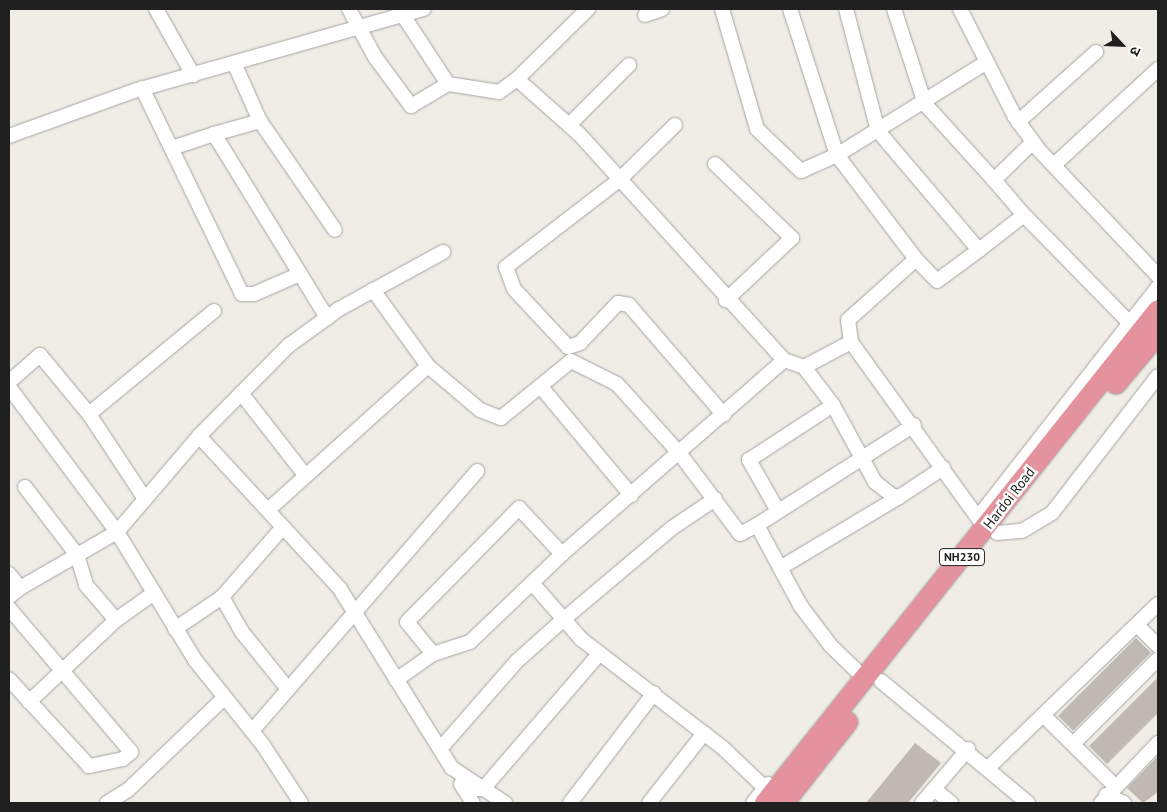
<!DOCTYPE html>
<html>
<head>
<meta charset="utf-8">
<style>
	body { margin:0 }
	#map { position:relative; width:1167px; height:812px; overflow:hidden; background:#f0ede6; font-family:"PT Sans","Noto Sans Devanagari",sans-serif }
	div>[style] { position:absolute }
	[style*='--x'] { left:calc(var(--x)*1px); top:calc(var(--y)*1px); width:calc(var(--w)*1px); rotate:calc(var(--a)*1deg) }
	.building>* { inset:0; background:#c0b9b3; transform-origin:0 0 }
	.roads { filter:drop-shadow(0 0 1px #a4a4a4) drop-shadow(0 0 1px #a4a4a4) }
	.minor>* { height:14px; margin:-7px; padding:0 7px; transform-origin:7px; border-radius:7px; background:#fff }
	.highway>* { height:20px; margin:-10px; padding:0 10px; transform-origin:10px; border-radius:10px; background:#e3929e }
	span { translate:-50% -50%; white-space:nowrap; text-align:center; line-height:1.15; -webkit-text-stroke:5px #fff; paint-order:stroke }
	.shield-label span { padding:1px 4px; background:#fff; border:1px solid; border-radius:4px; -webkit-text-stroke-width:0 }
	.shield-label { font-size:12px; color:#202020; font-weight:700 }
	.street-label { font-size:14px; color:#202020 }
	.frame { position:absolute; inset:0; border:10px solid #202020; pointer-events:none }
	.north { position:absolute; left:1097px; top:20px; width:50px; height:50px; -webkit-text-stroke:4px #fff; paint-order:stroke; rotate:115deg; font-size:14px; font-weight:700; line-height:20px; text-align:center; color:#202020 }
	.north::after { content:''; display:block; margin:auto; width:18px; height:22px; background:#202020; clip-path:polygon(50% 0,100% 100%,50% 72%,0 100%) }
</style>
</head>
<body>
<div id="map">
	<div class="building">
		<div style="left:1136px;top:638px;width:21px;height:110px;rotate:45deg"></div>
		<div style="clip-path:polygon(1158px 677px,1158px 713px,1107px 764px,1089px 746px)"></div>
		<div style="clip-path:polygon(915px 743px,941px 763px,908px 803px,866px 803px)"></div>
		<div style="clip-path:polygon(1158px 756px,1158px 792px,1143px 803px,1127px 788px)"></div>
	</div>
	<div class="roads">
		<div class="minor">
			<div style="--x:156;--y:9;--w:76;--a:60.7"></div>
			<div style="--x:349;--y:9;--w:55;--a:61.6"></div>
			<div style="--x:375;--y:57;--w:61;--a:53.7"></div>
			<div style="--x:411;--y:106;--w:43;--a:-30.7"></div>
			<div style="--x:722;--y:9;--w:125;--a:73.7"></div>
			<div style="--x:757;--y:129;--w:61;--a:43.7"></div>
			<div style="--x:801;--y:171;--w:39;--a:-24"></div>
			<div style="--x:837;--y:155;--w:131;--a:52.8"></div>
			<div style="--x:790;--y:9;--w:153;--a:72.2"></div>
			<div style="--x:837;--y:155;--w:176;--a:-31.8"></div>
			<div style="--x:846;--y:9;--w:126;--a:75.3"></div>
			<div style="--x:878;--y:131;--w:156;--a:49.7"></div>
			<div style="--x:979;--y:250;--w:52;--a:143.6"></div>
			<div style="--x:937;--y:281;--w:30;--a:-134"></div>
			<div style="--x:916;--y:259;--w:91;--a:138.1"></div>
			<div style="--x:848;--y:320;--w:22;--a:82"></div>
			<div style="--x:894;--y:9;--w:100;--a:71.9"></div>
			<div style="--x:925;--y:104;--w:103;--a:47.8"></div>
			<div style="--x:960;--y:9;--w:121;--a:63"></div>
			<div style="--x:1015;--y:117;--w:39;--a:54"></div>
			<div style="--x:1038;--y:149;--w:175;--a:46.6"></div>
			<div style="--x:645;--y:15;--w:18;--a:-19"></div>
			<div style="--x:517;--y:79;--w:100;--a:-44.6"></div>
			<div style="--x:142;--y:88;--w:229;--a:64.1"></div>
			<div style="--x:242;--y:294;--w:12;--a:0"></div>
			<div style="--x:254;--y:294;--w:48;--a:-23.4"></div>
			<div style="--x:260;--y:121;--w:132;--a:55.5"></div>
			<div style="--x:1018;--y:122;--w:105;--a:-41.9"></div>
			<div style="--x:569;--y:125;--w:85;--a:-45"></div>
			<div style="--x:675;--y:125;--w:78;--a:135.5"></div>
			<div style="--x:619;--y:180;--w:143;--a:142.4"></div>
			<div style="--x:506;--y:267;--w:23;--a:70"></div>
			<div style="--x:514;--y:289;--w:79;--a:47"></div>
			<div style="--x:568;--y:347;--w:13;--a:-18"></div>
			<div style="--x:580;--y:343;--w:55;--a:-46.5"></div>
			<div style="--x:618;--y:303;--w:11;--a:10"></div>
			<div style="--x:629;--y:305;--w:145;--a:49.2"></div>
			<div style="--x:214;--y:134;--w:48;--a:-15.8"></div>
			<div style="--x:260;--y:121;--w:61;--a:-114.1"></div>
			<div style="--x:9;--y:136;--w:136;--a:-19.8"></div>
			<div style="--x:137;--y:90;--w:298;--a:-15.8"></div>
			<div style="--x:172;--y:148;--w:44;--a:-18.4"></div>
			<div style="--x:214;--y:134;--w:216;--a:58.4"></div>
			<div style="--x:715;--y:164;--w:107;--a:43.9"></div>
			<div style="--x:792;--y:238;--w:91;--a:136.8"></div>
			<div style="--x:1054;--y:165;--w:142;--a:-42.7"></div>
			<div style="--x:1024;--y:215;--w:147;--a:45.6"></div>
			<div style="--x:1127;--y:320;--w:13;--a:90"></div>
			<div style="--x:979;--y:250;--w:57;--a:-37.9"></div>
			<div style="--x:1024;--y:215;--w:46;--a:-130.6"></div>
			<div style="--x:994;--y:180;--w:54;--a:-44.3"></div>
			<div style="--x:373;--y:290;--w:94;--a:54.1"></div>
			<div style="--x:428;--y:366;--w:68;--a:40.2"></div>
			<div style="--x:480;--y:410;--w:22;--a:21"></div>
			<div style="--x:501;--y:418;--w:90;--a:-39.2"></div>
			<div style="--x:571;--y:361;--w:51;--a:26.6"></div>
			<div style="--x:617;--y:384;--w:94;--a:48"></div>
			<div style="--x:680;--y:454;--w:100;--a:53.1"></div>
			<div style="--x:740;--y:534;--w:19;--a:-28"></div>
			<div style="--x:757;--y:525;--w:91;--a:61.7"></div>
			<div style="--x:800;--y:605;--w:51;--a:52.9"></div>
			<div style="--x:831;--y:646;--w:37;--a:44"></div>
			<div style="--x:784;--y:360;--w:21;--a:19"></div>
			<div style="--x:804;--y:367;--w:53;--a:-28"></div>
			<div style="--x:851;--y:342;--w:229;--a:54.2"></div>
			<div style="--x:804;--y:367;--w:48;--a:52.7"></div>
			<div style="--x:833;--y:405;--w:88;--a:61.4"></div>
			<div style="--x:875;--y:482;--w:23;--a:38"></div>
			<div style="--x:893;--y:496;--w:6;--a:9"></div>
			<div style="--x:899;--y:497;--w:53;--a:-33.4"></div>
			<div style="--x:9;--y:382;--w:41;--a:-41.1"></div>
			<div style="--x:40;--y:355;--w:77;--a:50.3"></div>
			<div style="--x:89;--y:414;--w:102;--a:56.6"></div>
			<div style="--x:9;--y:387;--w:181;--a:53.3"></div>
			<div style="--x:117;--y:532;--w:150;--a:58.6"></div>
			<div style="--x:195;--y:660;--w:109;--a:51.3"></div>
			<div style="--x:263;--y:745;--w:69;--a:56.8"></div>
			<div style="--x:541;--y:387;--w:141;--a:50.2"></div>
			<div style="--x:241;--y:393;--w:104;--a:52"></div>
			<div style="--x:89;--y:414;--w:162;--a:-39.5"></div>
			<div style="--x:199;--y:436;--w:127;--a:-45.3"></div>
			<div style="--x:288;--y:346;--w:63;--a:-36"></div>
			<div style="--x:339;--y:309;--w:119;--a:-28.7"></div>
			<div style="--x:25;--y:487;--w:86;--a:52.6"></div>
			<div style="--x:77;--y:555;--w:31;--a:73"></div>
			<div style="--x:86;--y:585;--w:46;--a:49.4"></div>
			<div style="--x:268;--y:510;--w:215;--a:-42"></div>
			<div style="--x:778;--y:511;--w:59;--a:-119.6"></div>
			<div style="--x:749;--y:460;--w:100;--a:-33.2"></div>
			<div style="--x:979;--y:516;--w:291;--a:-52"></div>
			<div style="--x:757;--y:525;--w:186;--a:-32.5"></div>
			<div style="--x:997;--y:533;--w:25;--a:-5"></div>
			<div style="--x:1022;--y:531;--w:35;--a:-31"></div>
			<div style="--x:1052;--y:513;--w:173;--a:-52.3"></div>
			<div style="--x:780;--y:568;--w:139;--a:-30.8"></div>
			<div style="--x:9;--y:574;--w:18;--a:52"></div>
			<div style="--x:20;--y:588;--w:14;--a:141"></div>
			<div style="--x:532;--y:583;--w:74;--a:48.8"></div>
			<div style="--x:581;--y:639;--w:179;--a:37.5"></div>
			<div style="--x:723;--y:748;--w:58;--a:43.6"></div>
			<div style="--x:20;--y:588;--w:112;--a:-30"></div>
			<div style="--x:117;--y:532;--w:126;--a:-49.5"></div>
			<div style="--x:199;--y:436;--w:208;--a:47.3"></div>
			<div style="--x:340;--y:589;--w:211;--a:58"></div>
			<div style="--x:452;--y:768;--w:64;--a:33.4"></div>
			<div style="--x:222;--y:597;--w:40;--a:60.3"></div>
			<div style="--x:242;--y:632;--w:73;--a:51.1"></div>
			<div style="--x:9;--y:608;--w:189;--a:49.7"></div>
			<div style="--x:131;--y:752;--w:11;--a:139"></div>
			<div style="--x:123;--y:759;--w:35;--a:168"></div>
			<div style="--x:89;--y:766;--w:118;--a:-132.6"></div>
			<div style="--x:1137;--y:625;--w:30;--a:45"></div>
			<div style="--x:175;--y:629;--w:57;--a:-34.2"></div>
			<div style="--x:222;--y:597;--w:93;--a:-48.9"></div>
			<div style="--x:433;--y:654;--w:41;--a:-129.1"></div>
			<div style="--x:407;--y:622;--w:160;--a:-45.5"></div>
			<div style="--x:519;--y:508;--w:63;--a:46.9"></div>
			<div style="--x:396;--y:680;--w:45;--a:-35.1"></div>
			<div style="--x:433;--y:654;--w:39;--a:-18"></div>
			<div style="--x:470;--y:642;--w:127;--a:-43.7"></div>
			<div style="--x:562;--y:554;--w:295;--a:-41.1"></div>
			<div style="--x:784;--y:360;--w:305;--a:-132.2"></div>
			<div style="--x:579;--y:134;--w:83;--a:-138.4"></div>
			<div style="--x:517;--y:79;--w:22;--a:144"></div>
			<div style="--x:499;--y:92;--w:52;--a:-171.1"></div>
			<div style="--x:448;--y:84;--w:90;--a:-123.2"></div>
			<div style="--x:881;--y:681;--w:191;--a:39.7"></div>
			<div style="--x:29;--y:702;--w:120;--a:-43.3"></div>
			<div style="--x:116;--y:620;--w:47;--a:-35.4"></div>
			<div style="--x:1043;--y:715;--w:100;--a:44.6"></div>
			<div style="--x:252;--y:731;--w:344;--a:-49.1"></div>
			<div style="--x:1073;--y:744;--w:120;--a:-45"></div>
			<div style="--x:440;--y:749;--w:117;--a:-48.8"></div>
			<div style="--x:517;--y:661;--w:63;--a:-41.8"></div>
			<div style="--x:564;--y:619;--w:141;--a:-40.1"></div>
			<div style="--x:672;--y:528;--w:52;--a:-34"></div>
			<div style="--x:988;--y:768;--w:236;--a:-44"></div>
			<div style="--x:461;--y:784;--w:22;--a:58"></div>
			<div style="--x:464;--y:789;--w:19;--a:0"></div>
			<div style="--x:483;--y:789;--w:179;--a:-49.3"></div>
			<div style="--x:934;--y:789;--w:22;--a:39"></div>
			<div style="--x:1106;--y:795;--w:20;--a:24"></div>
			<div style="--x:107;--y:803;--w:25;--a:-32"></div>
			<div style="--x:128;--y:790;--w:134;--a:-43.8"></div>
			<div style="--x:570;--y:803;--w:138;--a:-52.6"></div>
			<div style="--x:649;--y:803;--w:89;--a:-51.8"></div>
			<div style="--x:753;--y:803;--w:24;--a:-52"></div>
			<div style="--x:922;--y:803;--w:71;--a:-49.6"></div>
			<div style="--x:1101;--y:803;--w:83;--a:-46.5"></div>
		</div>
		<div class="highway">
			<div style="--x:1116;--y:384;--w:65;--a:-50"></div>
			<div style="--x:765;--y:803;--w:630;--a:-51.44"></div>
			<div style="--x:784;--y:803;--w:103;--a:-51.7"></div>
		</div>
	</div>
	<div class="shield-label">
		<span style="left:962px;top:557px">NH230</span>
	</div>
	<div class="street-label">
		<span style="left:1009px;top:498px;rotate:-52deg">Hardoi Road</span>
	</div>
	<div class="frame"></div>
	<div class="north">उ</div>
</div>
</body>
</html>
